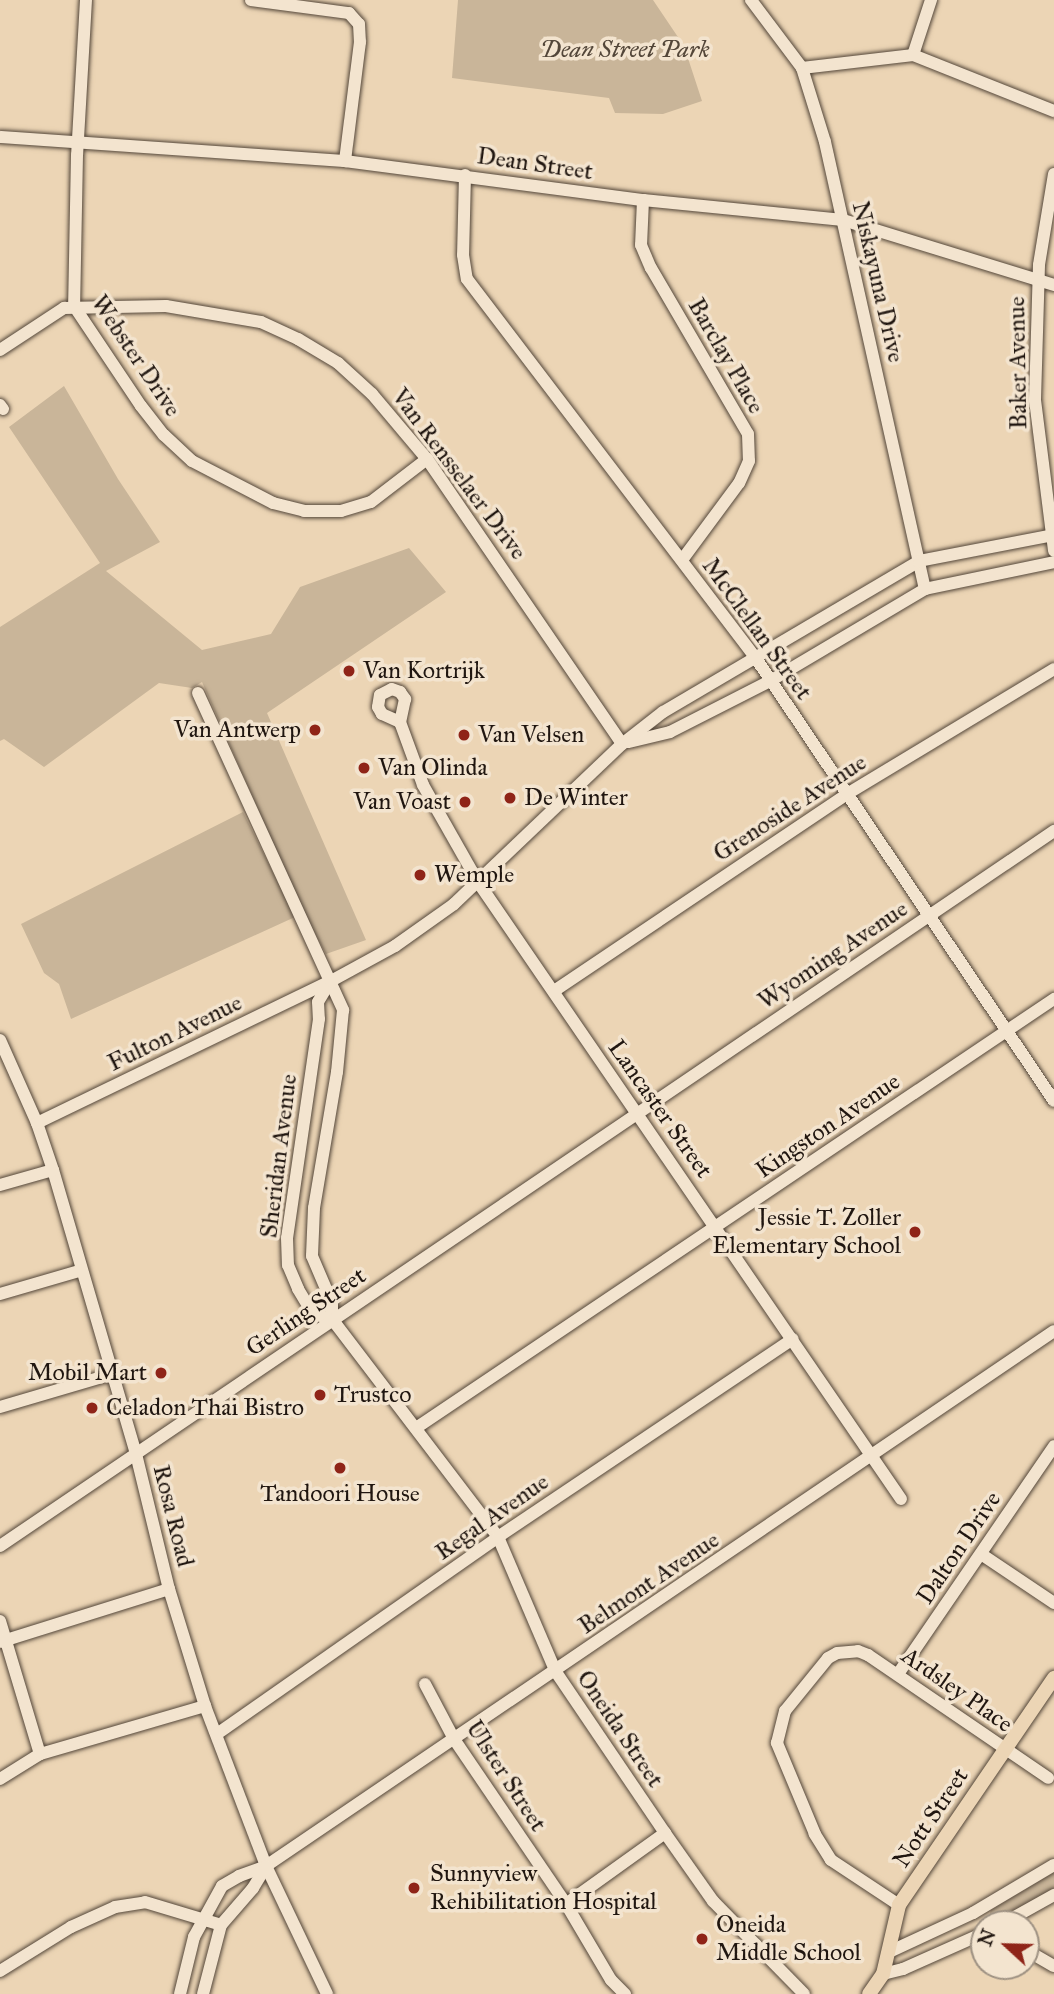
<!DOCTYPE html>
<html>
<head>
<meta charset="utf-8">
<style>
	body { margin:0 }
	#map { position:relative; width:1054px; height:1994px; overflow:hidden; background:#ecd5b5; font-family:"IM FELL Great Primer",serif }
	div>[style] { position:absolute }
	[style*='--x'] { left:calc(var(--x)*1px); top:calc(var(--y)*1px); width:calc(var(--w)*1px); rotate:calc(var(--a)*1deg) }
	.green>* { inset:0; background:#c9b599 }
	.roads { filter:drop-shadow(0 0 2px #534639) drop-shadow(0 0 2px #534639) }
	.minor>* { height:12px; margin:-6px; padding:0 6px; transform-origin:6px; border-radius:6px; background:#f3e4cf }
	.major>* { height:14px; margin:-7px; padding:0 7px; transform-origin:7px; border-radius:7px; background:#ecd5b5 }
	.dots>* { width:19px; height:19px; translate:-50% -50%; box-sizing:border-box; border:4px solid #f3e4cf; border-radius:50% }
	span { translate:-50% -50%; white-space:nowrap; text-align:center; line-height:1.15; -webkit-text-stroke:7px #f3e4cf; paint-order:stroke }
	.park-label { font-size:24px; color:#534639; font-style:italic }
	.street-label { font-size:24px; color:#201610 }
	.poi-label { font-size:24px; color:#201610 }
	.left { translate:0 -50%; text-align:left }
	.right { translate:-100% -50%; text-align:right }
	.north { position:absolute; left:970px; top:1910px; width:70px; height:70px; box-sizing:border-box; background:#f3e4cf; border:2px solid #9f9283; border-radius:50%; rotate:292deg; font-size:19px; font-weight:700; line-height:28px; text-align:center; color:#201610 }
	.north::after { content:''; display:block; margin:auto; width:24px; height:32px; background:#8f2418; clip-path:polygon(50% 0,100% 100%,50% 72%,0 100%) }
</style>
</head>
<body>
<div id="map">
	<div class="green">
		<div style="clip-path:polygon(458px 0,653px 0,684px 46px,702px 101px,663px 114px,615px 113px,609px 98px,452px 78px)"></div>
		<div style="clip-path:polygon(64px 386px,118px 479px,160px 542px,106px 571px,202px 650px,271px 634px,300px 587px,409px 548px,446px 592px,267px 713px,366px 940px,326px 954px,303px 911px,202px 682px,192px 688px,159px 683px,44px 767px,4px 739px,0 741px,0 627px,100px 563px,9px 427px)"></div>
		<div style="clip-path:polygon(243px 812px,295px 917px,71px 1019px,59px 984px,44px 973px,21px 924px)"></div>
		<div style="clip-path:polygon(1054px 1872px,1054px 1890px,992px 1922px,989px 1916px,991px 1910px)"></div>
	</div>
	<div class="roads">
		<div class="minor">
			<div style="--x:86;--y:0;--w:155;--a:93.3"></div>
			<div style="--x:77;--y:155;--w:151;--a:91.1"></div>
			<div style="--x:74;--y:306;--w:120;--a:56.2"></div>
			<div style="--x:141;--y:406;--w:37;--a:52"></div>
			<div style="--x:164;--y:435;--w:38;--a:43"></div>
			<div style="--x:192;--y:461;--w:91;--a:27.4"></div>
			<div style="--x:273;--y:503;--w:32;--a:14"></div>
			<div style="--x:304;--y:511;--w:37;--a:0"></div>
			<div style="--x:341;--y:511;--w:31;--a:-17"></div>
			<div style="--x:371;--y:502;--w:71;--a:-37.5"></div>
			<div style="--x:251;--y:0;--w:99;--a:7.6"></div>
			<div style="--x:349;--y:13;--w:15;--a:48"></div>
			<div style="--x:359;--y:24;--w:18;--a:87"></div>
			<div style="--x:360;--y:42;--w:120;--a:97.2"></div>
			<div style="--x:751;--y:0;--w:85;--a:53.1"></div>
			<div style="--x:802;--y:68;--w:77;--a:72.7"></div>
			<div style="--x:825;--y:142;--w:458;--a:77.4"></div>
			<div style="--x:913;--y:55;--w:58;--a:-71.9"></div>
			<div style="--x:802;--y:68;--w:112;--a:-6.7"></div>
			<div style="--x:913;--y:55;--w:152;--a:21.7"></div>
			<div style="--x:0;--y:137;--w:346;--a:4"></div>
			<div style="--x:345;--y:161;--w:301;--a:7.5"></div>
			<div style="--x:643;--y:200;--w:201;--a:5.7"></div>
			<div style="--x:843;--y:220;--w:221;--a:17.1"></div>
			<div style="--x:1054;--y:174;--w:92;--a:99.4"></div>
			<div style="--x:1039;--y:265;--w:135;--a:91.7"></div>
			<div style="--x:1035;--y:400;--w:152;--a:82.8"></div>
			<div style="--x:465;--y:175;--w:80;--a:91.4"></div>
			<div style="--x:463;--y:255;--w:24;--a:81"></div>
			<div style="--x:467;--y:279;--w:475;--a:52.7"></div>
			<div style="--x:755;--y:657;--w:535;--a:56.04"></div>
			<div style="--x:643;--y:200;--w:45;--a:92.5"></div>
			<div style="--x:641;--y:245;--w:25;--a:67"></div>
			<div style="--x:651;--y:268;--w:192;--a:59.7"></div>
			<div style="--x:748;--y:434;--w:27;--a:88"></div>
			<div style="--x:749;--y:461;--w:24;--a:114"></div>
			<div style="--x:739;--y:483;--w:96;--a:126.5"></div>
			<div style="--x:0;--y:350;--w:77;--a:-33.3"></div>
			<div style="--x:64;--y:308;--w:102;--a:-1.1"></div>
			<div style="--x:166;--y:306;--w:96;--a:9.6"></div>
			<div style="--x:261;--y:322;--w:41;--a:24.7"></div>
			<div style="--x:298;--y:339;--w:47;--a:31"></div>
			<div style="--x:338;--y:363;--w:46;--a:42.4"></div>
			<div style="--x:372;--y:394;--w:85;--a:49.8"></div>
			<div style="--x:427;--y:459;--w:345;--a:55.6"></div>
			<div style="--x:0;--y:405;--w:5;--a:53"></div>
			<div style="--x:392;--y:689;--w:9;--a:21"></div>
			<div style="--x:400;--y:692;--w:9;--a:54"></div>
			<div style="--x:405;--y:699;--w:24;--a:102"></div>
			<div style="--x:400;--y:722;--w:20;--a:-156"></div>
			<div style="--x:382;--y:714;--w:8;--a:-120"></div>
			<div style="--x:378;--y:707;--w:12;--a:-81"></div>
			<div style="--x:380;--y:695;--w:13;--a:-27"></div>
			<div style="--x:198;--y:693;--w:349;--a:65.4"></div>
			<div style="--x:343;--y:1010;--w:62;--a:95.5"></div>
			<div style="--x:337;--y:1072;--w:138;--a:99.6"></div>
			<div style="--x:314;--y:1208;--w:48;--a:92.4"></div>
			<div style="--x:312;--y:1256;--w:51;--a:66.9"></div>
			<div style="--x:332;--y:1303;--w:16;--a:90"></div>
			<div style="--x:332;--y:1319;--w:274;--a:52.7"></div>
			<div style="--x:498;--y:1537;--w:147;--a:66.8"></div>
			<div style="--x:556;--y:1672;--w:194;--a:55.9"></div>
			<div style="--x:665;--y:1833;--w:83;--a:54.8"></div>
			<div style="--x:713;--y:1901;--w:130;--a:45.6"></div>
			<div style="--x:400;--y:722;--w:67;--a:69.9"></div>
			<div style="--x:423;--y:785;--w:112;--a:60.4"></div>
			<div style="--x:478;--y:882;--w:748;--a:55.57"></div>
			<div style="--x:629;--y:742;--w:42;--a:-13.7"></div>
			<div style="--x:670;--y:732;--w:112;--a:-27"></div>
			<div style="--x:770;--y:681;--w:180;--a:-30.7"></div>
			<div style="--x:925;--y:589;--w:132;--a:-11.8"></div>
			<div style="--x:330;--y:982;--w:23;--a:121"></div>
			<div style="--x:318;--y:1002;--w:17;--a:87"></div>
			<div style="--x:319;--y:1019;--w:221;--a:98.3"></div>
			<div style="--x:287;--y:1238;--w:27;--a:88"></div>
			<div style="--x:288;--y:1265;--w:26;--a:67"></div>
			<div style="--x:298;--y:1289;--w:29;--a:59"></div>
			<div style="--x:313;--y:1314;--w:20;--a:15"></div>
			<div style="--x:554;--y:991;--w:353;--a:-33.9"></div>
			<div style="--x:847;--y:794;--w:242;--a:-31.1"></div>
			<div style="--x:0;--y:1040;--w:91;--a:66"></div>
			<div style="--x:37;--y:1123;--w:50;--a:71.2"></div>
			<div style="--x:53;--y:1170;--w:296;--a:73.7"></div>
			<div style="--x:136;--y:1454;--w:139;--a:76.3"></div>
			<div style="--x:169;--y:1589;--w:122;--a:72.9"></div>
			<div style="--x:205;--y:1706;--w:171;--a:69.1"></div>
			<div style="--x:266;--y:1866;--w:142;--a:64.5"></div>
			<div style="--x:37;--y:1123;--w:326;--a:-25.8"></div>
			<div style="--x:331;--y:981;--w:73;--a:-28.7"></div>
			<div style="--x:395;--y:946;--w:72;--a:-35.4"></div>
			<div style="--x:454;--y:904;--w:232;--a:-43.6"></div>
			<div style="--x:622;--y:744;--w:52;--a:-38"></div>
			<div style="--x:663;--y:712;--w:297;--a:-30.5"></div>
			<div style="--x:919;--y:561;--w:137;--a:-10.9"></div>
			<div style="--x:0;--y:1185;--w:55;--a:-15.8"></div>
			<div style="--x:0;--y:1294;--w:85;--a:-16.3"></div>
			<div style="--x:0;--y:1407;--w:117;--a:-16.4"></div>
			<div style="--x:416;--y:1428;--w:769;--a:-33.92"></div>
			<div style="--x:0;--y:1546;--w:1274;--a:-34.15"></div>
			<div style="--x:981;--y:1554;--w:88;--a:33.9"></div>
			<div style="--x:0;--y:1621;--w:139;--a:73.3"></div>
			<div style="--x:0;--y:1642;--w:177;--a:-17.4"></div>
			<div style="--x:898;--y:1674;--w:276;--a:-55.6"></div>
			<div style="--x:425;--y:1684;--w:62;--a:62.2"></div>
			<div style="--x:454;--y:1739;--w:199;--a:55.8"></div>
			<div style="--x:566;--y:1904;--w:88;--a:59.4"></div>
			<div style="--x:611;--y:1980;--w:20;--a:45"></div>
			<div style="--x:217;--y:1734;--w:343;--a:-35"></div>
			<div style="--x:498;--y:1537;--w:355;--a:-33.9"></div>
			<div style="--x:0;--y:1779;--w:47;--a:-32"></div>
			<div style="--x:40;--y:1754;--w:172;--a:-16.2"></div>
			<div style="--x:566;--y:1904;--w:122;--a:-35.6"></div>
			<div style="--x:899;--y:1905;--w:82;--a:-146.5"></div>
			<div style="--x:831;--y:1860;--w:31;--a:-122"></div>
			<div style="--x:815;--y:1834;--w:99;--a:-112.7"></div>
			<div style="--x:777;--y:1743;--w:33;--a:-76"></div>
			<div style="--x:785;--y:1711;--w:68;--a:-50.9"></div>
			<div style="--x:828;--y:1658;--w:10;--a:-29"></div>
			<div style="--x:837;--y:1653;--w:21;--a:-5"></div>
			<div style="--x:858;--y:1651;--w:11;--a:22"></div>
			<div style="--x:868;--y:1655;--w:218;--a:34.3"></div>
			<div style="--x:1002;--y:1924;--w:60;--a:-29.1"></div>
			<div style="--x:1026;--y:1950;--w:32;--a:30"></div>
			<div style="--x:889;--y:1952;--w:93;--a:-24.9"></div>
			<div style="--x:973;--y:1913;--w:94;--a:-30.7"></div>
			<div style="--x:0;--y:1971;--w:84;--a:-31.8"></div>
			<div style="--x:71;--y:1927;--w:48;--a:-24.4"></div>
			<div style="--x:115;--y:1907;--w:30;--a:-9"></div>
			<div style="--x:145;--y:1902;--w:79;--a:16.8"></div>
			<div style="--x:883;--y:1974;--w:21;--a:-14"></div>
			<div style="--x:903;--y:1969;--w:89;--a:-24"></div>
			<div style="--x:180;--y:1994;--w:59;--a:-76.2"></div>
			<div style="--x:194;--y:1937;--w:58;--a:-61.2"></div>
			<div style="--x:222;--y:1886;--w:20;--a:-30"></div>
			<div style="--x:239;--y:1876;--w:29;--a:-20"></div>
			<div style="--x:266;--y:1866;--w:952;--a:-34.17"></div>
			<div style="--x:203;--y:1994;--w:71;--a:-75.4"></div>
			<div style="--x:221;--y:1925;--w:49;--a:-49.1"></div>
			<div style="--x:253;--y:1888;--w:26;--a:-59"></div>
		</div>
		<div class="major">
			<div style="--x:869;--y:1994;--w:24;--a:-55"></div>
			<div style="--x:883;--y:1974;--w:71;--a:-76.9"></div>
			<div style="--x:899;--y:1905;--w:275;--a:-55.7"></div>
		</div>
	</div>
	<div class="dots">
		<div style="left:349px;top:671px;background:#8f2418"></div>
		<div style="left:315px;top:730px;background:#8f2418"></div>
		<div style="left:464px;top:735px;background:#8f2418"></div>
		<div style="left:364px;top:768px;background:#8f2418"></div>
		<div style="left:510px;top:798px;background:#8f2418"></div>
		<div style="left:465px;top:802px;background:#8f2418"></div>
		<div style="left:420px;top:875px;background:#8f2418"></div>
		<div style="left:915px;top:1232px;background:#8f2418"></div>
		<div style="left:161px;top:1373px;background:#8f2418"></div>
		<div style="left:320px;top:1395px;background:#8f2418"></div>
		<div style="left:92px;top:1408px;background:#8f2418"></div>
		<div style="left:340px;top:1468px;background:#8f2418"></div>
		<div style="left:414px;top:1888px;background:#8f2418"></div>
		<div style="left:702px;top:1939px;background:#8f2418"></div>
	</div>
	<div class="park-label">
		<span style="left:625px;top:50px">Dean Street Park</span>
	</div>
	<div class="street-label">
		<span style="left:535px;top:164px;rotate:8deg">Dean Street</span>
		<span style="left:878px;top:282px;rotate:77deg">Niskayuna Drive</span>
		<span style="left:136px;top:356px;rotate:56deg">Webster Drive</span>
		<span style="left:726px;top:356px;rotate:60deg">Barclay Place</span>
		<span style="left:1018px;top:363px;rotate:-91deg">Baker Avenue</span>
		<span style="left:459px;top:474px;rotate:53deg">Van Rensselaer Drive</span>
		<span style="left:757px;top:629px;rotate:54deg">McClellan Street</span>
		<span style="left:790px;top:808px;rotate:-33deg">Grenoside Avenue</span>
		<span style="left:833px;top:955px;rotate:-34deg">Wyoming Avenue</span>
		<span style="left:175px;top:1033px;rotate:-26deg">Fulton Avenue</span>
		<span style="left:660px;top:1109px;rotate:55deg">Lancaster Street</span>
		<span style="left:828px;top:1126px;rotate:-34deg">Kingston Avenue</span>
		<span style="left:279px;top:1156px;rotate:-83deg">Sheridan Avenue</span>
		<span style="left:306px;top:1312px;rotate:-34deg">Gerling Street</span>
		<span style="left:173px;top:1516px;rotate:76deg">Rosa Road</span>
		<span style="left:492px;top:1517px;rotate:-35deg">Regal Avenue</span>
		<span style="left:959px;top:1548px;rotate:-56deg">Dalton Drive</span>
		<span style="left:649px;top:1583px;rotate:-34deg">Belmont Avenue</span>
		<span style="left:957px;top:1690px;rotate:35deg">Ardsley Place</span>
		<span style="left:620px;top:1729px;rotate:56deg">Oneida Street</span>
		<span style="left:506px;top:1776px;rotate:57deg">Ulster Street</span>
		<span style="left:931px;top:1818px;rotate:-56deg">Nott Street</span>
	</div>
	<div class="poi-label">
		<span class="left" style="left:363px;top:671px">Van Kortrijk</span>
		<span class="right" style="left:301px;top:730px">Van Antwerp</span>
		<span class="left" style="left:478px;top:735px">Van Velsen</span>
		<span class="left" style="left:378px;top:768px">Van Olinda</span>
		<span class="left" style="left:524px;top:798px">De Winter</span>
		<span class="right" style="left:451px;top:802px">Van Voast</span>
		<span class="left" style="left:434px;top:875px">Wemple</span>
		<span class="right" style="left:901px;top:1232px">Jessie T. Zoller<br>Elementary School</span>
		<span class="right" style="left:147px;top:1373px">Mobil Mart</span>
		<span class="left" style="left:334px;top:1395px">Trustco</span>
		<span class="left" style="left:106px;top:1408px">Celadon Thai Bistro</span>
		<span style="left:340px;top:1494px">Tandoori House</span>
		<span class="left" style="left:430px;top:1888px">Sunnyview<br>Rehibilitation Hospital</span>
		<span class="left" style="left:716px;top:1939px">Oneida<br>Middle School</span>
	</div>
	<div class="north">N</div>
</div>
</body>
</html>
